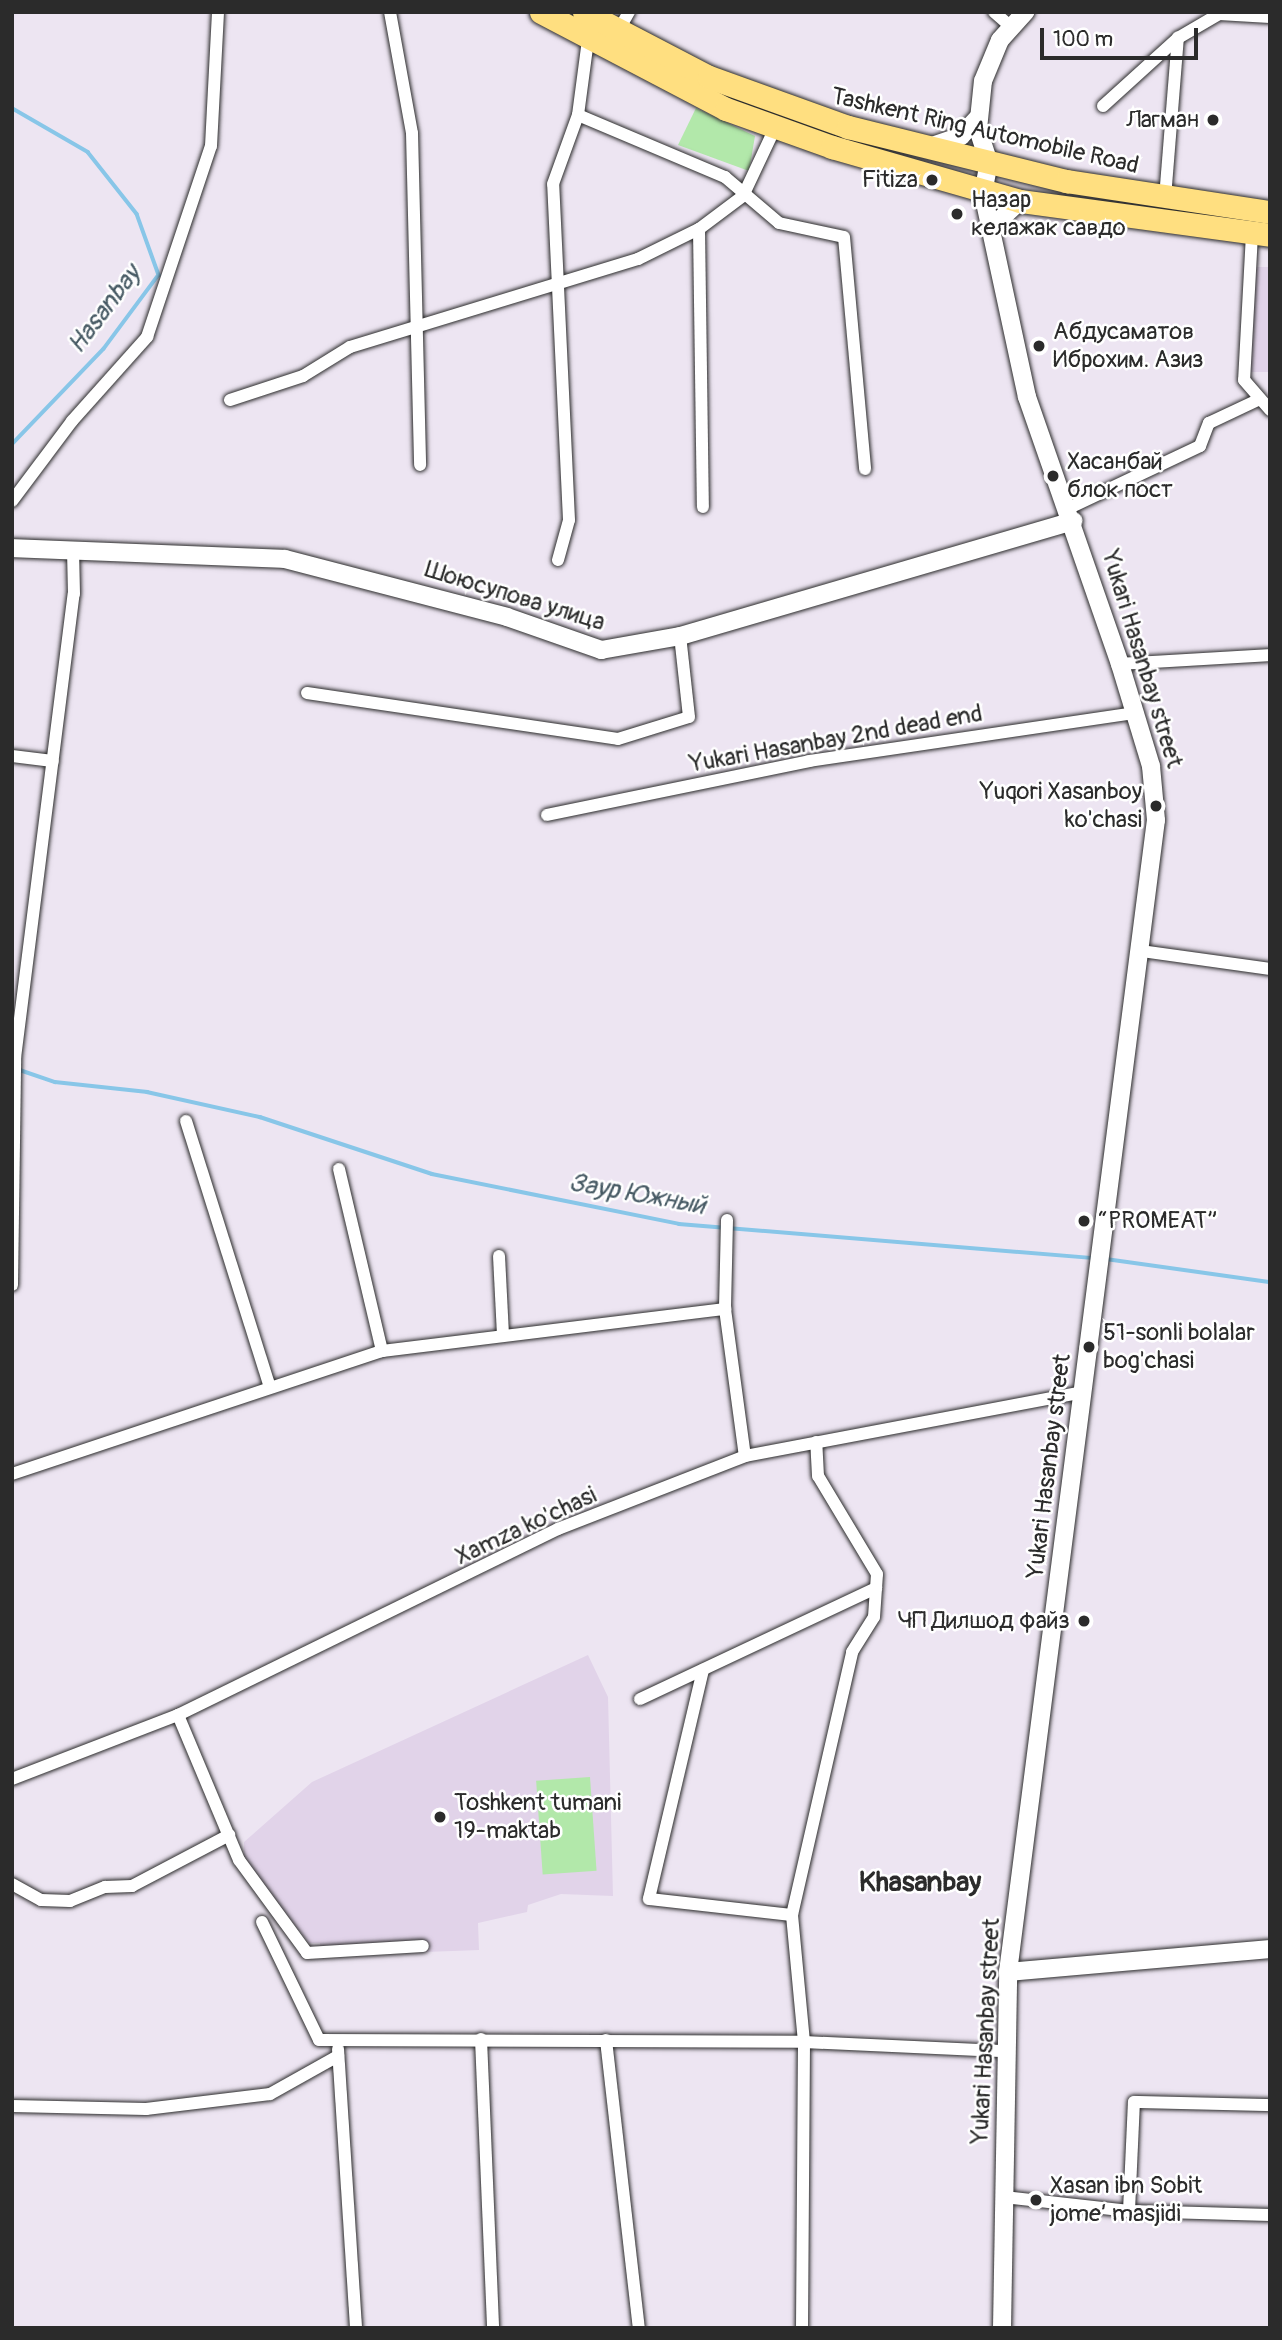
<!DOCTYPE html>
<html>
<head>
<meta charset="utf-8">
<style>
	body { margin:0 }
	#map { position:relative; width:1282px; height:2340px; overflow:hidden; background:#ede5f2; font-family:Pangolin,sans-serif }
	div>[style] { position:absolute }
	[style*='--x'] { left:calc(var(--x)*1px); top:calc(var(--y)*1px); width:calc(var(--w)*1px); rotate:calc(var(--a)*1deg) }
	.built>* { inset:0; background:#e1d3e9; transform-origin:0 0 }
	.green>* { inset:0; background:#b2e8aa; transform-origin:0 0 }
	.stream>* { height:3.5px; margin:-1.75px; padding:0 1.75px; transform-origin:1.75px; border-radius:1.75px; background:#88c6e8 }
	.roads { filter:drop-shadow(0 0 2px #2b2b2b) drop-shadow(0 0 2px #2b2b2b) }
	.street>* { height:12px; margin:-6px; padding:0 6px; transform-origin:6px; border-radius:6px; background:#fff }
	.secondary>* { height:18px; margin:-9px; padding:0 9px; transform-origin:9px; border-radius:9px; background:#fff }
	.highway>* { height:23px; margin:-11.5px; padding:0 11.5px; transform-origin:11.5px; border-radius:11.5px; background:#ffdf80 }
	.dots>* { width:19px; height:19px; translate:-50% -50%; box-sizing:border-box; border:4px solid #fff; border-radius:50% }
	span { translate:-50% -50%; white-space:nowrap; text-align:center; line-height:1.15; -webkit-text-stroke:5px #fff; paint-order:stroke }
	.poi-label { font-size:24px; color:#2b2b2b }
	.right { translate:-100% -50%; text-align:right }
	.left { translate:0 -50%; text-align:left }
	.street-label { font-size:24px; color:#2b2b2b }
	.water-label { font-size:26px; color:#475a64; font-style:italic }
	.quarter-label { font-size:28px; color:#2b2b2b; font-weight:700 }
	.frame { position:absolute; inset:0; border:14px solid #2b2b2b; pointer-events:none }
	.scale { position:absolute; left:1040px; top:28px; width:158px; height:32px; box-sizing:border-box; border:4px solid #2b2b2b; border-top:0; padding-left:9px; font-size:21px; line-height:24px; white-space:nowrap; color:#2b2b2b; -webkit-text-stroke:5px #fff; paint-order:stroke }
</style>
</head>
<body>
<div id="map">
	<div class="built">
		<div style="left:1247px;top:267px;width:23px;height:105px"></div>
		<div style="clip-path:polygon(588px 1655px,608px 1697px,613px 1896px,561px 1894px,528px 1905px,527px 1912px,478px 1923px,479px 1950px,320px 1956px,320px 1943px,309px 1943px,244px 1860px,244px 1842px,312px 1782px)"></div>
	</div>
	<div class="green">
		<div style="clip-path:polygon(696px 108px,755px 136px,749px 171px,678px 145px)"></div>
		<div style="left:590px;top:1777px;width:94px;height:54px;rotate:86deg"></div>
	</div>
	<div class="stream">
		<div style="--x:12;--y:108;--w:88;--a:30.1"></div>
		<div style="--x:88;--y:152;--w:79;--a:51.7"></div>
		<div style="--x:137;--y:214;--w:65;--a:70.2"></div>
		<div style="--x:159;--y:275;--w:92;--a:126.6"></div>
		<div style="--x:104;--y:349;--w:133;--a:133.8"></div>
		<div style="--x:17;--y:1069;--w:40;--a:18.9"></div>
		<div style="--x:55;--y:1082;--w:93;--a:6.2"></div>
		<div style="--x:147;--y:1092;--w:116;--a:12.5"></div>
		<div style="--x:260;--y:1117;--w:181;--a:18.3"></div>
		<div style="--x:432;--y:1174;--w:252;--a:11.4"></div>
		<div style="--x:679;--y:1224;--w:416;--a:4.7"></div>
		<div style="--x:1106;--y:1259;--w:166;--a:8"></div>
	</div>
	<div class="roads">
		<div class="street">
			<div style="--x:390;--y:12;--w:123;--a:79.7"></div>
			<div style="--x:412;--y:133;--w:332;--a:88.6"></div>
			<div style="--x:994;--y:12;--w:21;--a:41"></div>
			<div style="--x:618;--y:31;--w:22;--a:-60"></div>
			<div style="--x:1103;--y:106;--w:101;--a:-42.2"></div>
			<div style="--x:1178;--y:38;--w:48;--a:-30.3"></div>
			<div style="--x:1219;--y:14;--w:51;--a:3.4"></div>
			<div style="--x:578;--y:115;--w:160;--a:22.9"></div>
			<div style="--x:725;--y:177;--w:71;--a:40.4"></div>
			<div style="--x:779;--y:223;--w:66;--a:12.2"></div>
			<div style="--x:844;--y:237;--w:233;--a:84.8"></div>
			<div style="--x:1165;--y:198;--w:161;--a:-85.4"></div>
			<div style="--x:699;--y:229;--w:278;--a:89.2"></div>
			<div style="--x:1252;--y:234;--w:146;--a:93.1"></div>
			<div style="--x:1244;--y:380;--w:40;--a:49"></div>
			<div style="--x:230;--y:400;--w:77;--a:-18.2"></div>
			<div style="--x:303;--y:376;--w:55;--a:-31.7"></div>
			<div style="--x:350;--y:347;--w:301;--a:-17"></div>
			<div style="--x:638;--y:259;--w:68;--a:-26.2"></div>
			<div style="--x:699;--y:229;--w:55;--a:-36.9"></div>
			<div style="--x:743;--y:196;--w:75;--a:-64.8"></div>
			<div style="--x:12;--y:501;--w:100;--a:-53.1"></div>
			<div style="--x:72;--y:421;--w:113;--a:-48.2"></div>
			<div style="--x:147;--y:337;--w:201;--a:-71.5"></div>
			<div style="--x:211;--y:146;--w:134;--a:-87"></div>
			<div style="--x:1069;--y:508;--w:145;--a:-25.3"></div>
			<div style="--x:1200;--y:446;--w:25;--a:-69"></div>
			<div style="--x:1209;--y:423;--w:56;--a:-25.2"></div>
			<div style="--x:558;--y:560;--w:41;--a:-74.6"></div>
			<div style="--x:569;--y:520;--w:336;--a:-92.7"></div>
			<div style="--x:553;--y:184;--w:73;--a:-70.1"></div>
			<div style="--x:578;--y:115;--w:76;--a:-82.4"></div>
			<div style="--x:1120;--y:664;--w:150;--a:-3.4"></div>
			<div style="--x:307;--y:693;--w:314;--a:8.4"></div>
			<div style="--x:618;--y:739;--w:74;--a:-17.2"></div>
			<div style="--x:689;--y:717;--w:81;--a:-96.3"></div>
			<div style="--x:12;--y:756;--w:41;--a:7"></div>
			<div style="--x:547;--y:815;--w:268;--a:-11.6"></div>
			<div style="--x:809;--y:761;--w:329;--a:-8.4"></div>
			<div style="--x:1141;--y:951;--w:130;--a:7.9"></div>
			<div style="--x:186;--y:1121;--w:276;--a:72.5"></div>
			<div style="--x:339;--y:1169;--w:187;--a:76.7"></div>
			<div style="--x:727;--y:1220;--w:89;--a:91.3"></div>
			<div style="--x:725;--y:1309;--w:148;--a:82.3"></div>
			<div style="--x:499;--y:1256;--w:78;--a:87.1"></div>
			<div style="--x:12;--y:1285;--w:227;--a:-89.2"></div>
			<div style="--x:15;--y:1058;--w:468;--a:-82.8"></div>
			<div style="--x:74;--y:594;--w:45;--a:-91.3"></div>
			<div style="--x:12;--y:1474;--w:390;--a:-18.4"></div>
			<div style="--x:382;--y:1351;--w:346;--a:-7"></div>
			<div style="--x:703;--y:1670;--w:235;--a:103.3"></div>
			<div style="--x:649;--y:1899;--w:144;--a:6.4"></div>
			<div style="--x:640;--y:1699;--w:261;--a:-25.2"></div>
			<div style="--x:178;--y:1715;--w:157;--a:67.2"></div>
			<div style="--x:239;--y:1860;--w:115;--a:53.8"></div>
			<div style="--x:307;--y:1953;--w:116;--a:-3.5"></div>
			<div style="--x:12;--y:1779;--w:178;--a:-21.1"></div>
			<div style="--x:178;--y:1715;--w:423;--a:-26.1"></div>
			<div style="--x:558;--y:1529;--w:201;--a:-21.3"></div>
			<div style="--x:745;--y:1456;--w:344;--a:-10.7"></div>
			<div style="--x:12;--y:1884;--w:33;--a:29"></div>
			<div style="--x:41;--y:1900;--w:29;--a:2"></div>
			<div style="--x:70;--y:1901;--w:38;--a:-22"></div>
			<div style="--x:105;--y:1887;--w:27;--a:-2"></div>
			<div style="--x:132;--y:1886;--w:110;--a:-27.7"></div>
			<div style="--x:262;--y:1922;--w:131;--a:64.2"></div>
			<div style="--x:319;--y:2040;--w:485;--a:0.2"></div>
			<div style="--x:804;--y:2042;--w:202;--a:2.6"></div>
			<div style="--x:481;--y:2039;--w:289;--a:87.6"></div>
			<div style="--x:606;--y:2040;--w:290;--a:83.5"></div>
			<div style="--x:338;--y:2049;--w:280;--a:86.3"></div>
			<div style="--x:12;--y:2106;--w:134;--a:1.3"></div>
			<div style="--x:146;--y:2109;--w:125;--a:-6.9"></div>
			<div style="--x:270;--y:2094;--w:78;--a:-29.2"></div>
			<div style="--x:1004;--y:2197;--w:126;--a:6.4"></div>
			<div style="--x:1129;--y:2211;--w:141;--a:1.6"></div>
			<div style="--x:1129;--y:2211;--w:109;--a:-87.4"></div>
			<div style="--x:1134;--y:2102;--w:136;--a:1.3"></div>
			<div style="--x:802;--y:2328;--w:286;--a:-89.6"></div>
			<div style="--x:804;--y:2042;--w:128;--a:-95.4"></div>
			<div style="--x:792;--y:1915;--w:270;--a:-77.1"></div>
			<div style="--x:852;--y:1652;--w:41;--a:-57.8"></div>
			<div style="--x:874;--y:1617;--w:43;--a:-86"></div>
			<div style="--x:877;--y:1574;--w:114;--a:-121"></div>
			<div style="--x:818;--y:1476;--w:34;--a:-93"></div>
		</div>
		<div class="secondary">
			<div style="--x:932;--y:146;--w:31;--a:-19"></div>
			<div style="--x:961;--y:136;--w:25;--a:-47"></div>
			<div style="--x:993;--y:226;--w:37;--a:-43"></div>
			<div style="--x:12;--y:548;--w:273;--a:2.3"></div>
			<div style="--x:285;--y:559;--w:229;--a:14.6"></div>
			<div style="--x:507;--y:617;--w:100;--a:19.3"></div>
			<div style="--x:601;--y:650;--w:80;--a:-10"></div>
			<div style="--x:680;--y:636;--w:410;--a:-16.3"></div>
			<div style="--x:1008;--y:1972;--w:263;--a:-5"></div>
			<div style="--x:1002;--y:2328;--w:356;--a:-89"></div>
			<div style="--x:1008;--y:1972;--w:1161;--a:-82.68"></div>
			<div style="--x:1156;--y:820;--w:54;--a:-95.3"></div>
			<div style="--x:1151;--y:766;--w:107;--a:-106.9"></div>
			<div style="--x:1120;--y:664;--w:283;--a:-109.2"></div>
			<div style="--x:1027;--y:397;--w:209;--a:-102.2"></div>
			<div style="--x:983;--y:193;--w:31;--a:-79"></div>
			<div style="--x:989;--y:163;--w:36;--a:-108"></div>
			<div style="--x:978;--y:129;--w:48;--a:-84.1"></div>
			<div style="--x:983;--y:81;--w:44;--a:-67.5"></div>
			<div style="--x:1000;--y:40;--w:38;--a:-48"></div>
		</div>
		<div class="highway">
			<div style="--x:541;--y:12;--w:209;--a:27.7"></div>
			<div style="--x:726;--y:109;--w:113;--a:19.7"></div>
			<div style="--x:832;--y:147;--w:196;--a:16"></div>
			<div style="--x:1020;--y:201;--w:252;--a:7.7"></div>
			<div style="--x:584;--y:12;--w:141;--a:27.5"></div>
			<div style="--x:709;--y:77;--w:148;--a:19.8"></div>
			<div style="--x:848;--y:127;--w:226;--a:13.9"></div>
			<div style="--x:1067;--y:181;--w:205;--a:8.7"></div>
		</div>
	</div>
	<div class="dots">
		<div style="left:1213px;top:120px;background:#2b2b2b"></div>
		<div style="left:932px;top:180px;background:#2b2b2b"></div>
		<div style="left:957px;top:214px;background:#2b2b2b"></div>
		<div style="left:1039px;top:346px;background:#2b2b2b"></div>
		<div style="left:1053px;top:476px;background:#2b2b2b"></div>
		<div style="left:1156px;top:806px;background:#2b2b2b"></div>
		<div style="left:1084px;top:1221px;background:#2b2b2b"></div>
		<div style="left:1089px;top:1347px;background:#2b2b2b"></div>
		<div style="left:1084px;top:1621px;background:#2b2b2b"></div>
		<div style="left:440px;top:1817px;background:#2b2b2b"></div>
		<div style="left:1036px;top:2200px;background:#2b2b2b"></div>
	</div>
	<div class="poi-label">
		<span class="right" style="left:1199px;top:120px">Лагман</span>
		<span class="right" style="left:918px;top:180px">Fitiza</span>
		<span class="left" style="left:971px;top:214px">Назар<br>келажак савдо</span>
		<span class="left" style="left:1053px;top:346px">Абдусаматов<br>Иброхим. Азиз</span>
		<span class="left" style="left:1067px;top:476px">Хасанбай<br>блок пост</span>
		<span class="right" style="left:1142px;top:806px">Yuqori Xasanboy<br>ko'chasi</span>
		<span class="left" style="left:1098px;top:1221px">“PROMEAT”</span>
		<span class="left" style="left:1103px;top:1347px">51-sonli bolalar<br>bog'chasi</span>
		<span class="right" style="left:1070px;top:1621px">ЧП Дилшод файз</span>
		<span class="left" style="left:454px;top:1817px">Toshkent tumani<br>19-maktab</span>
		<span class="left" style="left:1050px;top:2200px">Xasan ibn Sobit<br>jome’ masjidi</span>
	</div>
	<div class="street-label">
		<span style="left:985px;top:131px;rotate:13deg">Tashkent Ring Automobile Road</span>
		<span style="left:515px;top:596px;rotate:17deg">Шоюсупова улица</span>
		<span style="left:1142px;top:659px;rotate:73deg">Yukari Hasanbay street</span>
		<span style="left:836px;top:739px;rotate:-10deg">Yukari Hasanbay 2nd dead end</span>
		<span style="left:1049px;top:1466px;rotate:-83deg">Yukari Hasanbay street</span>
		<span style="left:526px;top:1526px;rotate:-25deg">Xamza ko'chasi</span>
		<span style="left:986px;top:2031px;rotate:-87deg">Yukari Hasanbay street</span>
	</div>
	<div class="water-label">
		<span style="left:105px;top:310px;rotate:-53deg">Hasanbay</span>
		<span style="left:637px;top:1195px;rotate:10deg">Заур Южный</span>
	</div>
	<div class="quarter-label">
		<span style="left:920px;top:1883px">Khasanbay</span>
	</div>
	<div class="frame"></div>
	<div class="scale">100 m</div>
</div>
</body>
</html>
